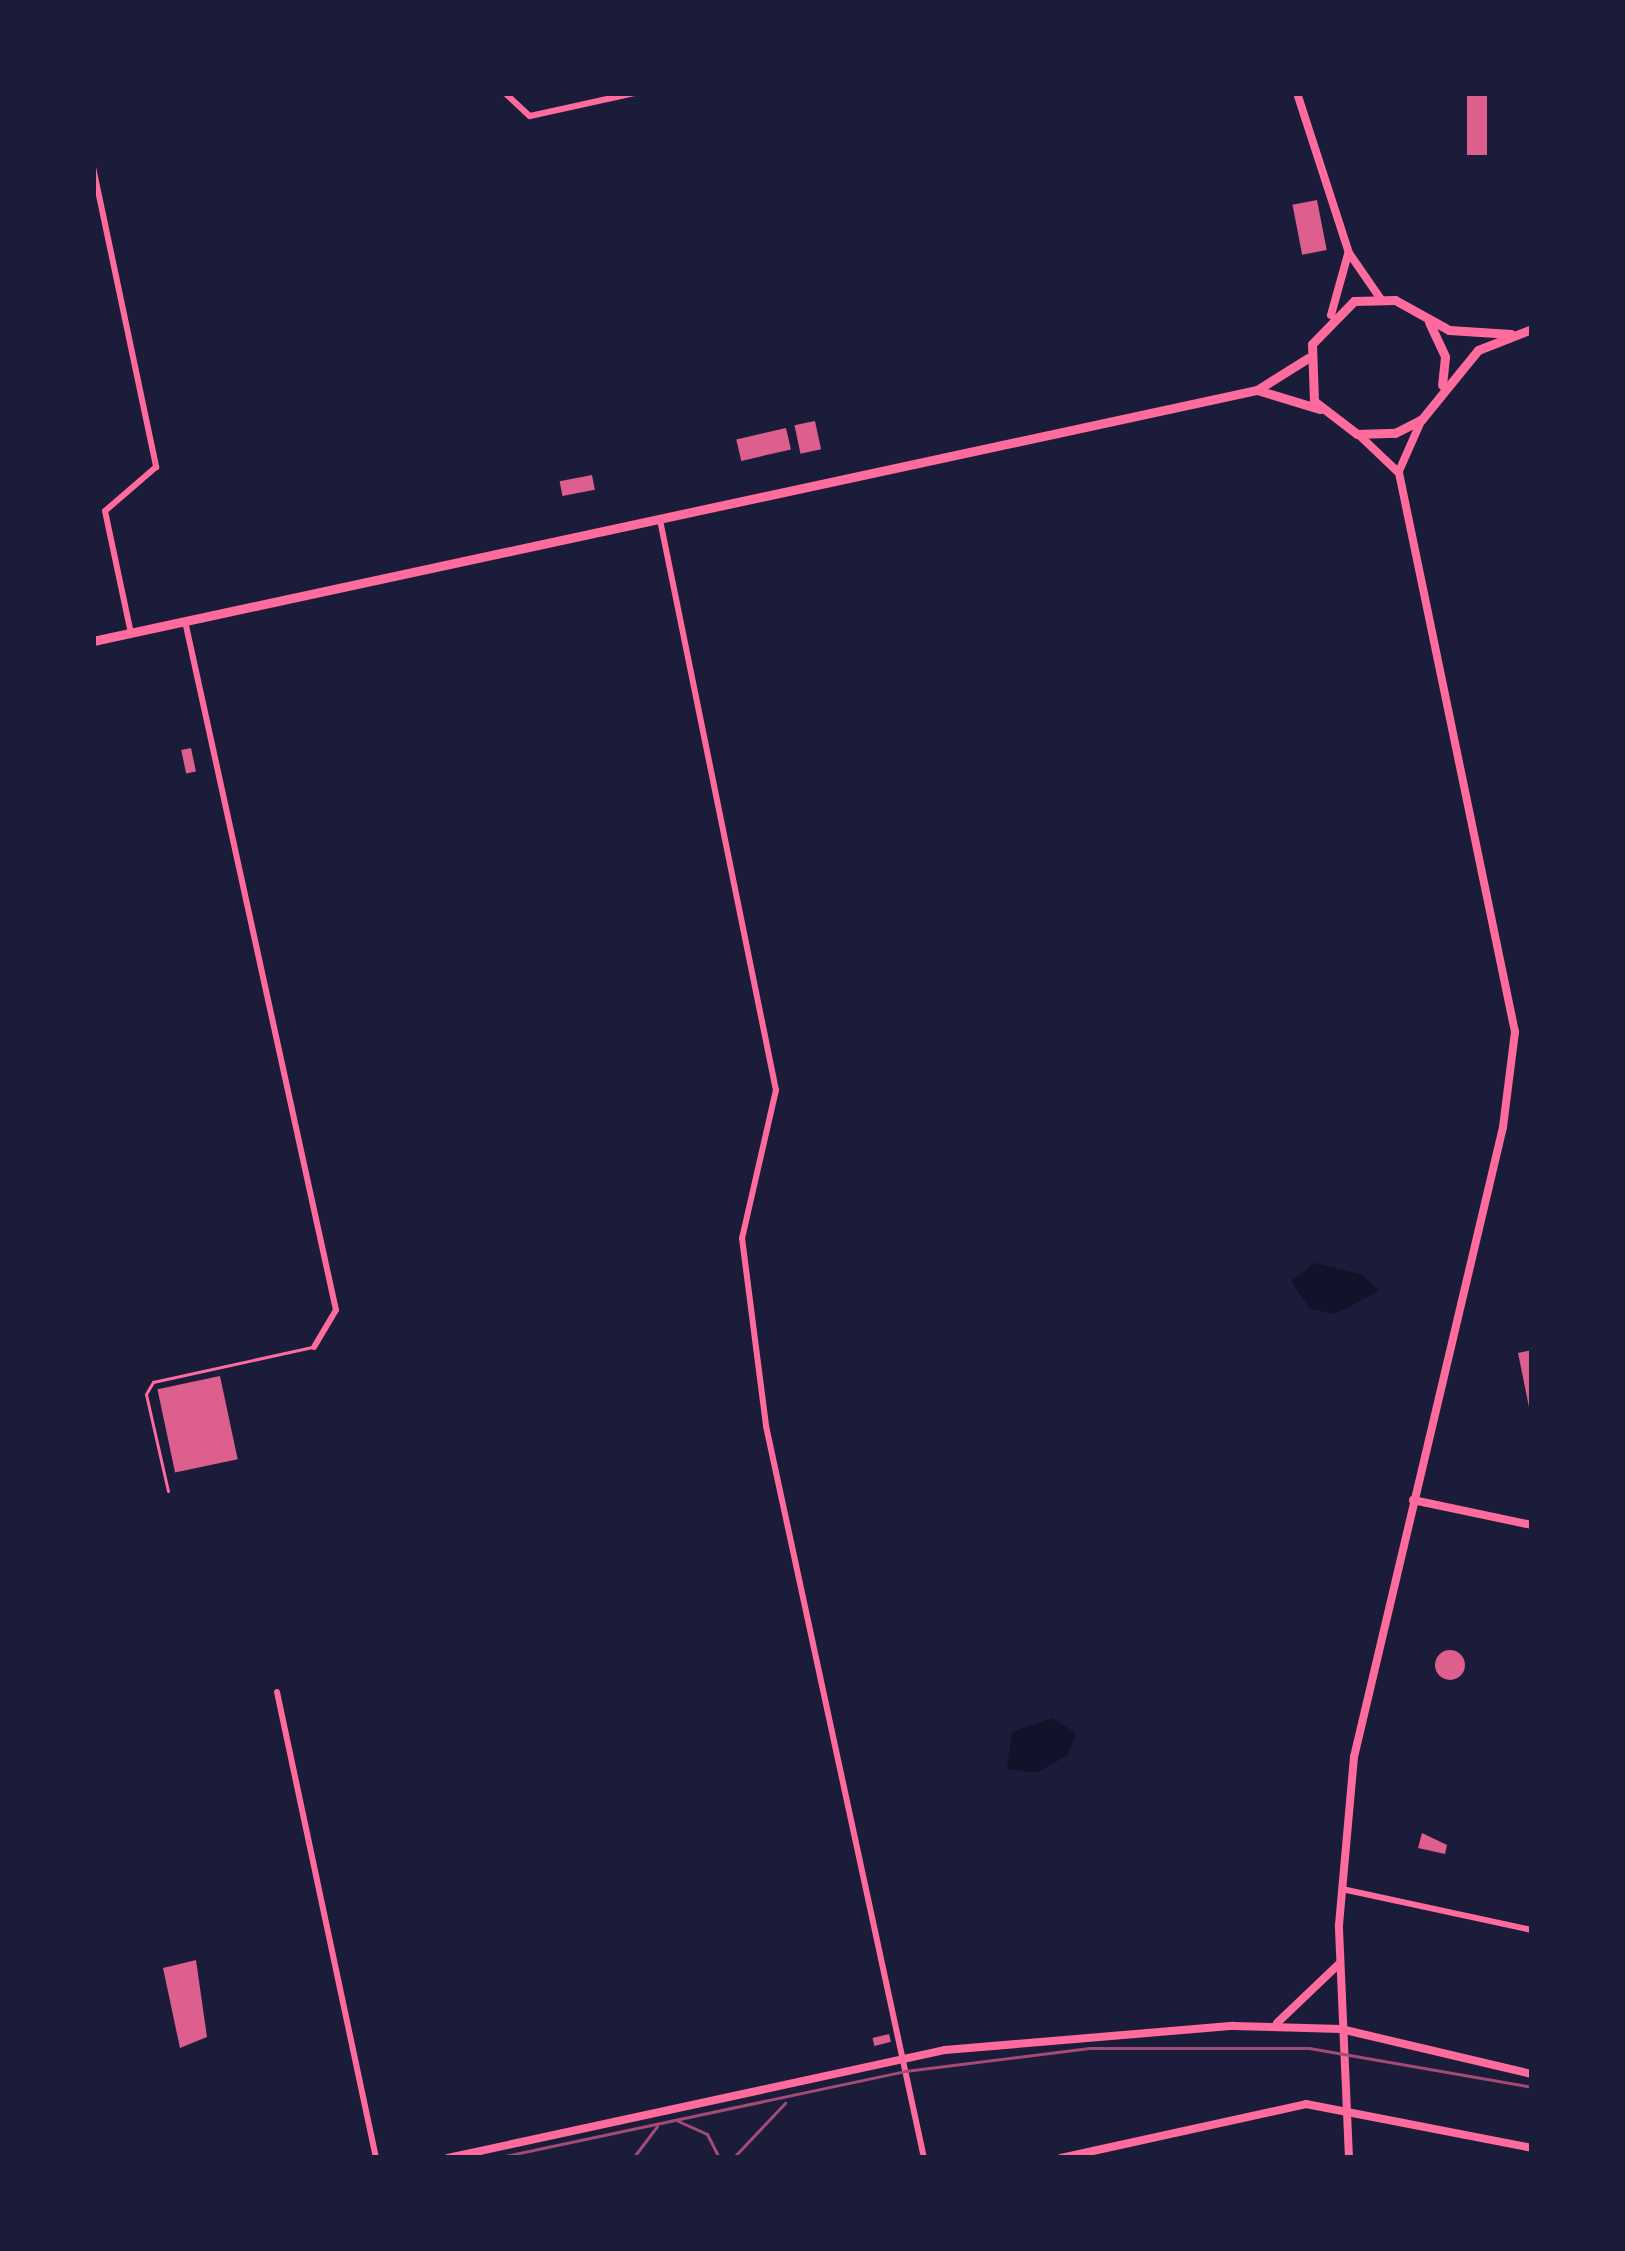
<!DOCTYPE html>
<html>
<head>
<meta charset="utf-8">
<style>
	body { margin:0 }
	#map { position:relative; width:1625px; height:2251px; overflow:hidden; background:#1b1b3a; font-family:"Work Sans",sans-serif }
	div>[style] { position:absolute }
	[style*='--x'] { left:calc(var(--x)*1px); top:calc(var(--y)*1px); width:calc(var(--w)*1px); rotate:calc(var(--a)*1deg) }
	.water>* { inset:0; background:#12122b }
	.building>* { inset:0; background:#dd5f8e; transform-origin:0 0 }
	.round { border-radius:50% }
	.service>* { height:3px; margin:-1.5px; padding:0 1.5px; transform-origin:1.5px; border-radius:1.5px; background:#ff6b9d }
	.minor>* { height:6px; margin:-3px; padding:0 3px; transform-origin:3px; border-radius:3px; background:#ff6b9d }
	.tertiary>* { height:6px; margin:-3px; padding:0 3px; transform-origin:3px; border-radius:3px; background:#ff6b9d }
	.secondary>* { height:8px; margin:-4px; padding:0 4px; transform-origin:4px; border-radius:4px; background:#ff6b9d }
	.primary>* { height:9px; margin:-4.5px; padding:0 4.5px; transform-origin:4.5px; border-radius:4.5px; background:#ff6b9d }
	.tram>* { height:3px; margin:-1.5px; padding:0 1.5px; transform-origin:1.5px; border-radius:1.5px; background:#a44b75 }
	span { translate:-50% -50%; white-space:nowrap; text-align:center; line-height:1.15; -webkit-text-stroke:9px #1b1b3a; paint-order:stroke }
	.frame { position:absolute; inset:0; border:96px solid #1b1b3a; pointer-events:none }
</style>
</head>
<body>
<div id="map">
	<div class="water">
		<div style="clip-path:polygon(1314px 1263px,1361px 1274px,1379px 1291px,1335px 1314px,1310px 1309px,1291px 1281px)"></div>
		<div style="clip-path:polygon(1052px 1718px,1076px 1733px,1068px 1755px,1036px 1773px,1007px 1769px,1012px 1732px)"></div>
	</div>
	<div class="building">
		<div style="left:1467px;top:93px;width:20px;height:62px"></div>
		<div style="left:1317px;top:200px;width:51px;height:25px;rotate:79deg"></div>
		<div style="left:815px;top:421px;width:29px;height:21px;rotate:78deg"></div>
		<div style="left:786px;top:428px;width:22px;height:51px;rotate:77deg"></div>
		<div style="left:592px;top:475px;width:15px;height:33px;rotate:79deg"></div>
		<div style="left:191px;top:748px;width:24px;height:10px;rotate:78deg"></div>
		<div style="clip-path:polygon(1532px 1350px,1532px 1411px,1530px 1412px,1518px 1353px)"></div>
		<div style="left:220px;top:1376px;width:85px;height:64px;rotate:78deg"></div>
		<div class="round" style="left:1435px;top:1650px;width:30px;height:30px"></div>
		<div style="clip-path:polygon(1422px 1833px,1447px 1845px,1445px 1854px,1418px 1848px)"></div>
		<div style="clip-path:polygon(196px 1960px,207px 2037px,180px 2048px,163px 1968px)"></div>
		<div style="left:889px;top:2034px;width:8px;height:17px;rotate:76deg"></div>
	</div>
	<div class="service">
		<div style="--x:168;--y:1491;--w:99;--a:-102.8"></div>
		<div style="--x:146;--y:1394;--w:14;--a:-60"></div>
		<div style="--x:153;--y:1382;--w:163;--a:-12.4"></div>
	</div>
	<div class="minor">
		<div style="--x:505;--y:93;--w:34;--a:43"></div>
		<div style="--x:530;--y:116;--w:107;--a:-12.4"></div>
		<div style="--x:660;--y:520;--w:582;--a:78.5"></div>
		<div style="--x:776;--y:1090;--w:152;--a:102.9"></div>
		<div style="--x:742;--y:1238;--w:190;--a:82.7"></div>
		<div style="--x:766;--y:1426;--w:749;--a:77.82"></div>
		<div style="--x:185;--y:621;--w:705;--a:77.64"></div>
		<div style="--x:336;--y:1310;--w:43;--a:120.7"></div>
		<div style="--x:277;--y:1692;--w:476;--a:78"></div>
		<div style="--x:1342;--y:1889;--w:194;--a:12.2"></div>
	</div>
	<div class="tertiary">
		<div style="--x:93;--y:167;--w:307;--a:78.1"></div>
		<div style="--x:156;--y:467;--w:67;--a:139.2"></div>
		<div style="--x:105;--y:511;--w:125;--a:78"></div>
	</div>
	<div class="secondary">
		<div style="--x:1297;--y:93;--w:168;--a:72"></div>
		<div style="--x:1349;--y:253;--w:55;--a:55.4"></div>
		<div style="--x:1331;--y:315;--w:63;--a:-74.4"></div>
		<div style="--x:1399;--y:471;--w:57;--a:-66.1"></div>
		<div style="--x:1413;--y:1500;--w:122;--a:11.9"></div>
		<div style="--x:1277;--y:2023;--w:86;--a:-43.6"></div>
		<div style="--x:448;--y:2158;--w:509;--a:-12.26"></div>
		<div style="--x:945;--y:2050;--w:289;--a:-4.8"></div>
		<div style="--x:1233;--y:2026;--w:108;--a:1.6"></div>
		<div style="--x:1341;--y:2029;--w:196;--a:13.3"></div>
		<div style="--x:1061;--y:2158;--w:251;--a:-12.4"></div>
		<div style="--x:1306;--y:2104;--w:230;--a:11"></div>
		<div style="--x:1349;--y:2158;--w:233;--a:-92.5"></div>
		<div style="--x:1339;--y:1925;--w:169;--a:-84.9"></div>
		<div style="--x:1354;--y:1757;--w:647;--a:-76.69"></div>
		<div style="--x:1503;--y:1127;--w:96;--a:-82.8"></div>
		<div style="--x:1515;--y:1032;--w:571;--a:-101.72"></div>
		<div style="--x:1399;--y:473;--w:55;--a:-136.5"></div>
	</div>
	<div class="primary">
		<div style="--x:1429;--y:322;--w:38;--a:65"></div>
		<div style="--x:1445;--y:357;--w:28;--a:96"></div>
		<div style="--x:1511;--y:334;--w:62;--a:-176.3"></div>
		<div style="--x:1449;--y:330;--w:62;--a:-150.9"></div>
		<div style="--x:1395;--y:300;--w:41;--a:178.6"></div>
		<div style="--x:1354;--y:301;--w:60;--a:134.3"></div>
		<div style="--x:1312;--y:344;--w:57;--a:88"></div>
		<div style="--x:1314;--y:401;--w:54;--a:37.5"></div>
		<div style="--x:1357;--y:434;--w:38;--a:-2"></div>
		<div style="--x:1395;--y:433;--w:30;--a:-27"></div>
		<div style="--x:1422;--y:419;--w:89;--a:-50.9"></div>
		<div style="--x:1478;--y:350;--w:58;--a:-21.3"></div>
		<div style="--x:1257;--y:390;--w:66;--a:16.8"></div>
		<div style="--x:93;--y:641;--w:1191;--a:-12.17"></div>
		<div style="--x:1257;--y:390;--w:60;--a:-32.1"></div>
	</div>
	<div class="tram">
		<div style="--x:678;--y:2121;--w:32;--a:24"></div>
		<div style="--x:707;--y:2134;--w:27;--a:63"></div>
		<div style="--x:496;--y:2158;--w:418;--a:-12"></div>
		<div style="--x:905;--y:2071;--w:186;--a:-7.1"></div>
		<div style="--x:1090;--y:2048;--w:219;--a:0"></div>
		<div style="--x:1309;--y:2048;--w:226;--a:9.9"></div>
		<div style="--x:633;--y:2158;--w:40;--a:-53"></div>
		<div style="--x:733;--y:2158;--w:76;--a:-46.6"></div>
	</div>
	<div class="frame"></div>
</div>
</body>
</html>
